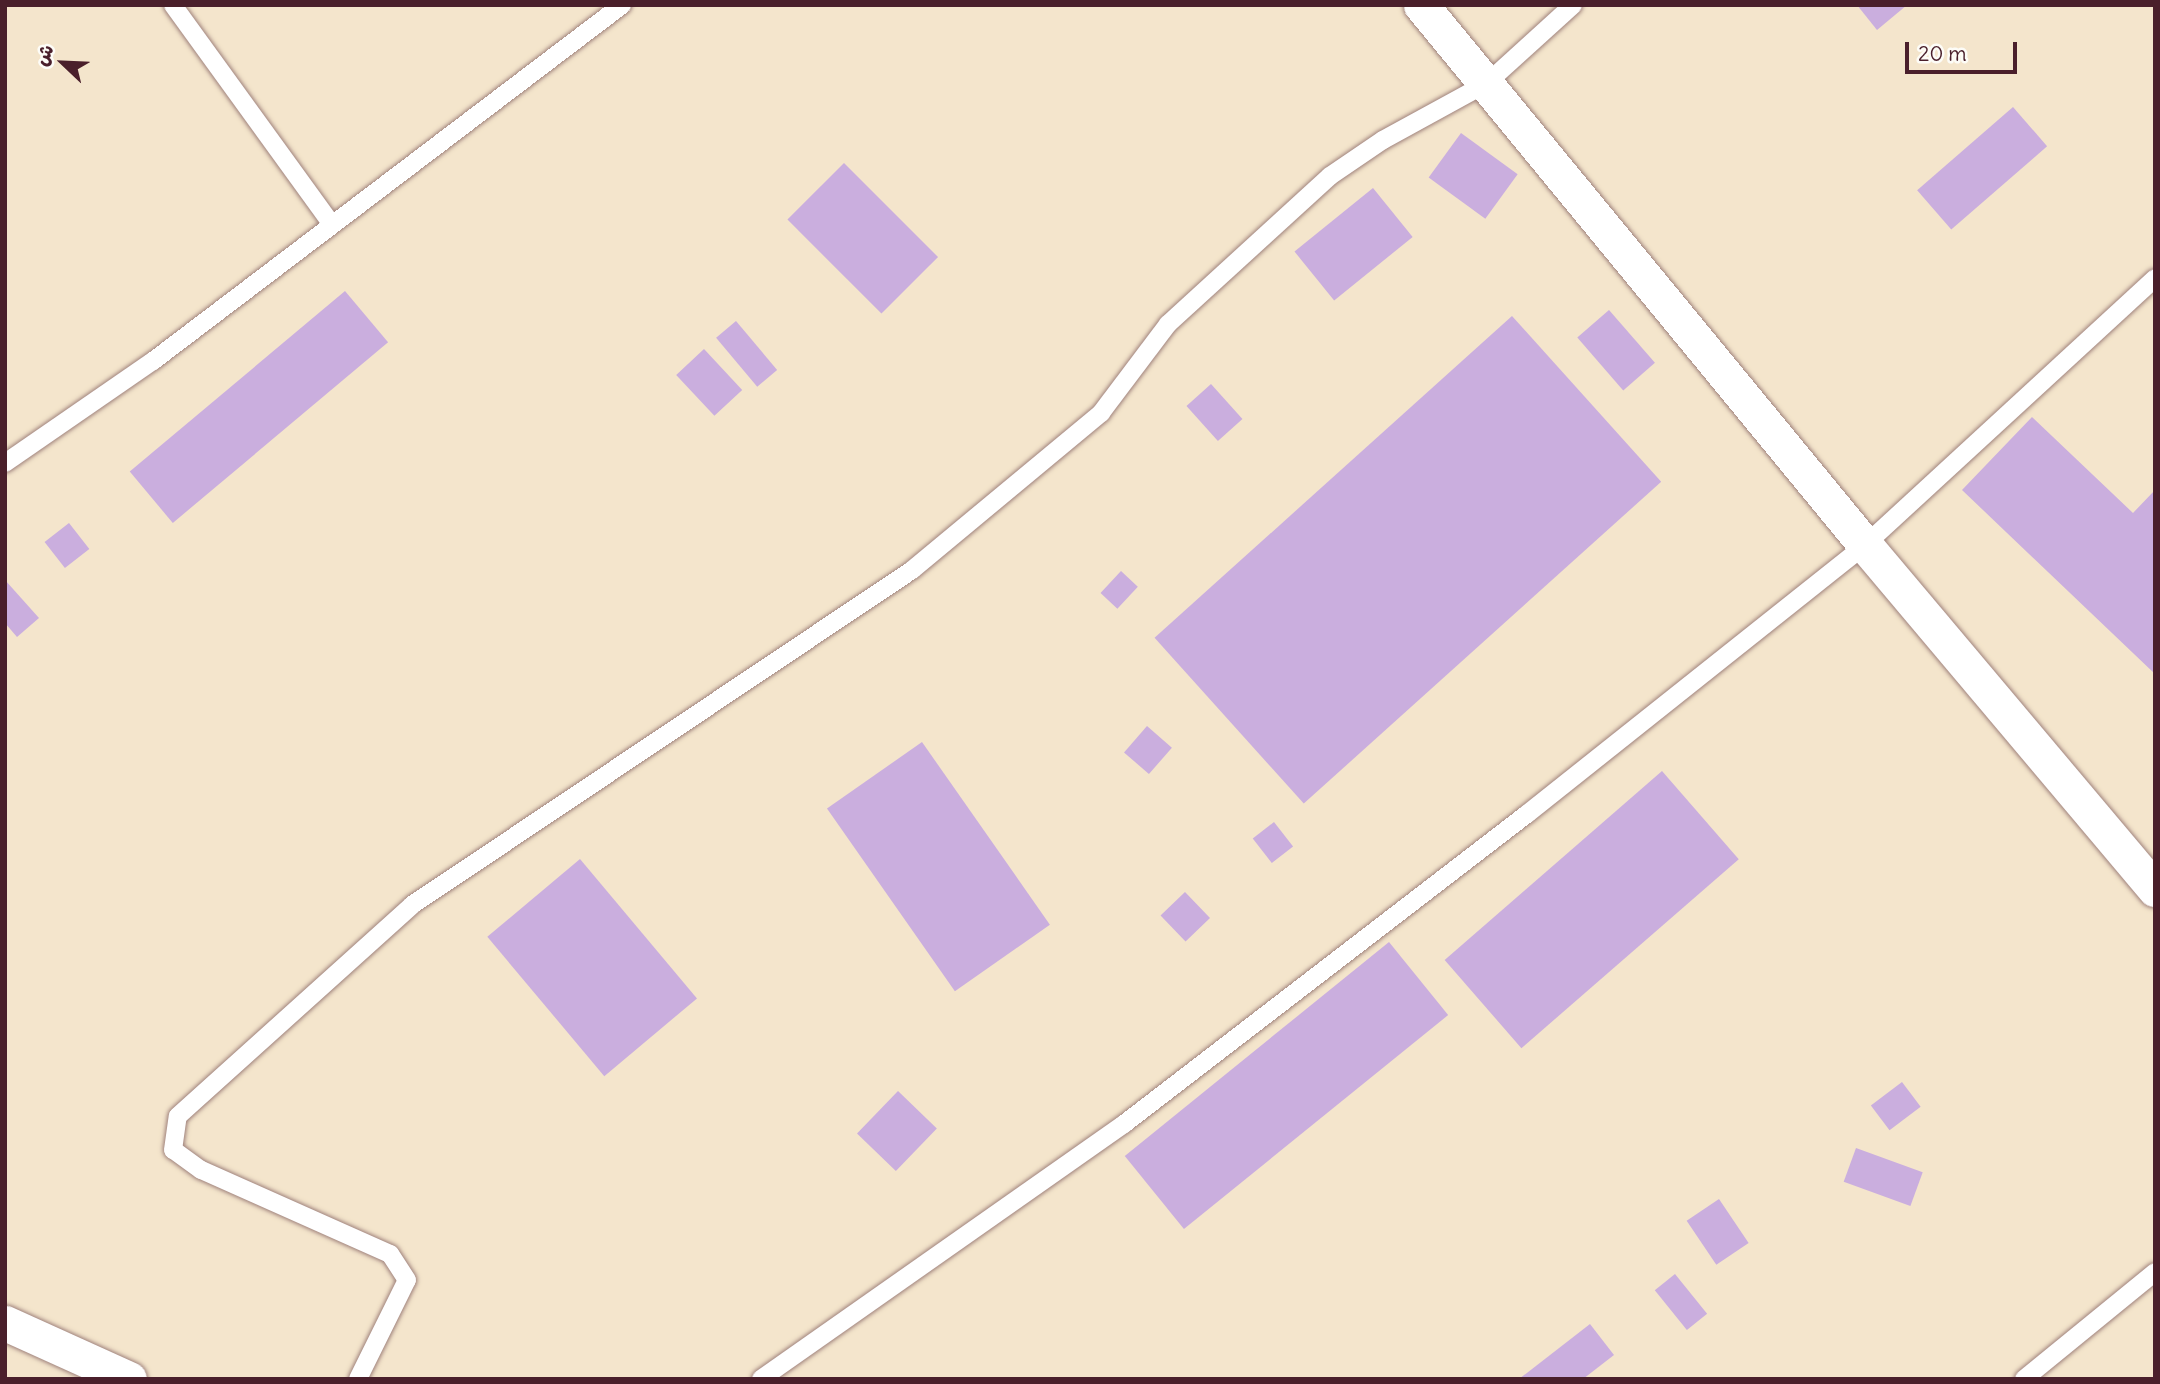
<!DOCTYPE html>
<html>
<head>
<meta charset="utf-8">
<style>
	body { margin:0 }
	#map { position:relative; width:2160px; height:1384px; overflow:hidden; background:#f4e5cc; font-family:Delius,"Playpen Sans Arabic",sans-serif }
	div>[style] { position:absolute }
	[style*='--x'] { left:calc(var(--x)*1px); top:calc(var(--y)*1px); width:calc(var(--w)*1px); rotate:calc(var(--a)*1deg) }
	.building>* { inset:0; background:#caaede; transform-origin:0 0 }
	.roads { filter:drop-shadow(0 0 2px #9f827c) drop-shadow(0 0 2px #9f827c) }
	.lane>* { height:18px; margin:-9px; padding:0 9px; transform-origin:9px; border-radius:9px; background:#fff }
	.street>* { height:35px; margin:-17.5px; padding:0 17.5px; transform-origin:17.5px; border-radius:17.5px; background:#fff }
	span { translate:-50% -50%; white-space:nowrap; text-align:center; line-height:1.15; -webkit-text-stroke:5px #fdfcf7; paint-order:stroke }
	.frame { position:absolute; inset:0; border:7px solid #4a1f2b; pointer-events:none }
	.north { position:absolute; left:28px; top:28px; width:70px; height:70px; -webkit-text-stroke:5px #fdfcf7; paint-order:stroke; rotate:293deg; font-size:19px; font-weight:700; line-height:28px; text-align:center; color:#4a1f2b }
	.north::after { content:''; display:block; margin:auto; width:24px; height:32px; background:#4a1f2b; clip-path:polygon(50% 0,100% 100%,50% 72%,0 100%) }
	.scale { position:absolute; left:1905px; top:42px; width:112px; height:32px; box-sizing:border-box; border:4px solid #4a1f2b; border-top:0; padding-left:9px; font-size:21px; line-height:24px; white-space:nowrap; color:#4a1f2b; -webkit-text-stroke:5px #fdfcf7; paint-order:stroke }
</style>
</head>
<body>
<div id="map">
	<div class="building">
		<div style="clip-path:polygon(1857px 5px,1907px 5px,1877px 30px)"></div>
		<div style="left:2013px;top:107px;width:52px;height:127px;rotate:49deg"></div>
		<div style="left:1461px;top:133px;width:70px;height:55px;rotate:36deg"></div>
		<div style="left:844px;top:163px;width:133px;height:80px;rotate:45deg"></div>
		<div style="left:1373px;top:188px;width:63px;height:101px;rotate:51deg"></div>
		<div style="left:345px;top:291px;width:67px;height:281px;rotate:50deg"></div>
		<div style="left:1609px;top:310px;width:70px;height:42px;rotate:49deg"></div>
		<div style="left:1512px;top:316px;width:223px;height:481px;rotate:48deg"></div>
		<div style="left:736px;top:321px;width:64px;height:26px;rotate:50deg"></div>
		<div style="left:704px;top:349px;width:56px;height:38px;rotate:47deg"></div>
		<div style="left:1211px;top:384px;width:47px;height:33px;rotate:48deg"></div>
		<div style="clip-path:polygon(2032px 417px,2133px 513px,2155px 490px,2155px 674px,1962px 490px)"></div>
		<div style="left:69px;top:523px;width:33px;height:31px;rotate:52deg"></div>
		<div style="left:1121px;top:571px;width:23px;height:30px;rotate:43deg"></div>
		<div style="clip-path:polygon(5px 580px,39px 618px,17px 637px,5px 623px)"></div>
		<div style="left:1147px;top:726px;width:33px;height:35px;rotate:41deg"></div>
		<div style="left:922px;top:742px;width:223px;height:116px;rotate:55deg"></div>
		<div style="left:1662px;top:771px;width:117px;height:288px;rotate:49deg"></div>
		<div style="left:1274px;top:822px;width:31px;height:27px;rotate:52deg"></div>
		<div style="left:580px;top:859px;width:182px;height:121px;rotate:50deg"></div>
		<div style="left:1185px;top:892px;width:36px;height:34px;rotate:46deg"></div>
		<div style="left:1389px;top:942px;width:94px;height:340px;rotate:51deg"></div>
		<div style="left:1902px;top:1082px;width:31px;height:39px;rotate:53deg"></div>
		<div style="left:898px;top:1091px;width:54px;height:59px;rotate:44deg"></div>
		<div style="left:1856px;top:1148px;width:71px;height:36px;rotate:20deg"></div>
		<div style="left:1719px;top:1199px;width:53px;height:39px;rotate:56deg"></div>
		<div style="left:1675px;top:1274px;width:51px;height:26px;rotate:51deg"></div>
		<div style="clip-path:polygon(1590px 1324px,1614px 1355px,1583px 1379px,1519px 1379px)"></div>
	</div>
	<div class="roads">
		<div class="lane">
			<div style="--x:173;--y:5;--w:271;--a:54.1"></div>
			<div style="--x:5;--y:463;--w:180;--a:-34.6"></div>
			<div style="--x:153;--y:361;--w:589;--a:-37.2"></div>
			<div style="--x:358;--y:1379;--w:110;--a:-63.7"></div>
			<div style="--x:407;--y:1280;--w:31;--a:-123"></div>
			<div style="--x:390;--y:1254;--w:207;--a:-156"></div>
			<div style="--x:201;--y:1170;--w:34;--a:-144"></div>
			<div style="--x:173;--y:1150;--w:34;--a:-82"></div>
			<div style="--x:178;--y:1116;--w:315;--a:-42"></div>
			<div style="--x:412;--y:905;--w:602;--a:-33.82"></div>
			<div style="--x:912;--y:570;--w:246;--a:-39.7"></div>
			<div style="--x:1101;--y:413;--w:111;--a:-53"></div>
			<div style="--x:1168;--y:324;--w:219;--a:-42.4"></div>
			<div style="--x:1330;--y:176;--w:64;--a:-34.2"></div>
			<div style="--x:1383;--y:140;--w:119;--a:-28.7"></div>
			<div style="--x:1487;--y:83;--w:116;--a:-42.2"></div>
			<div style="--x:761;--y:1379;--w:444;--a:-35.1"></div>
			<div style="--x:1124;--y:1124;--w:508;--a:-37.57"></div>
			<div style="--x:1527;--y:814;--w:432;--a:-38.5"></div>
			<div style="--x:1865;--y:545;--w:394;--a:-42.6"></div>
			<div style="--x:2024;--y:1379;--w:169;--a:-39.2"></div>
		</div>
		<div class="street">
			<div style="--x:1421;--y:5;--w:699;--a:50.57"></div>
			<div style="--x:1865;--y:545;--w:450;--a:49.9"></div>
			<div style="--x:5;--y:1323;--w:136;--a:24.3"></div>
		</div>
	</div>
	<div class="frame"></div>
	<div class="north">ش</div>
	<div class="scale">20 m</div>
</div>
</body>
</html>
